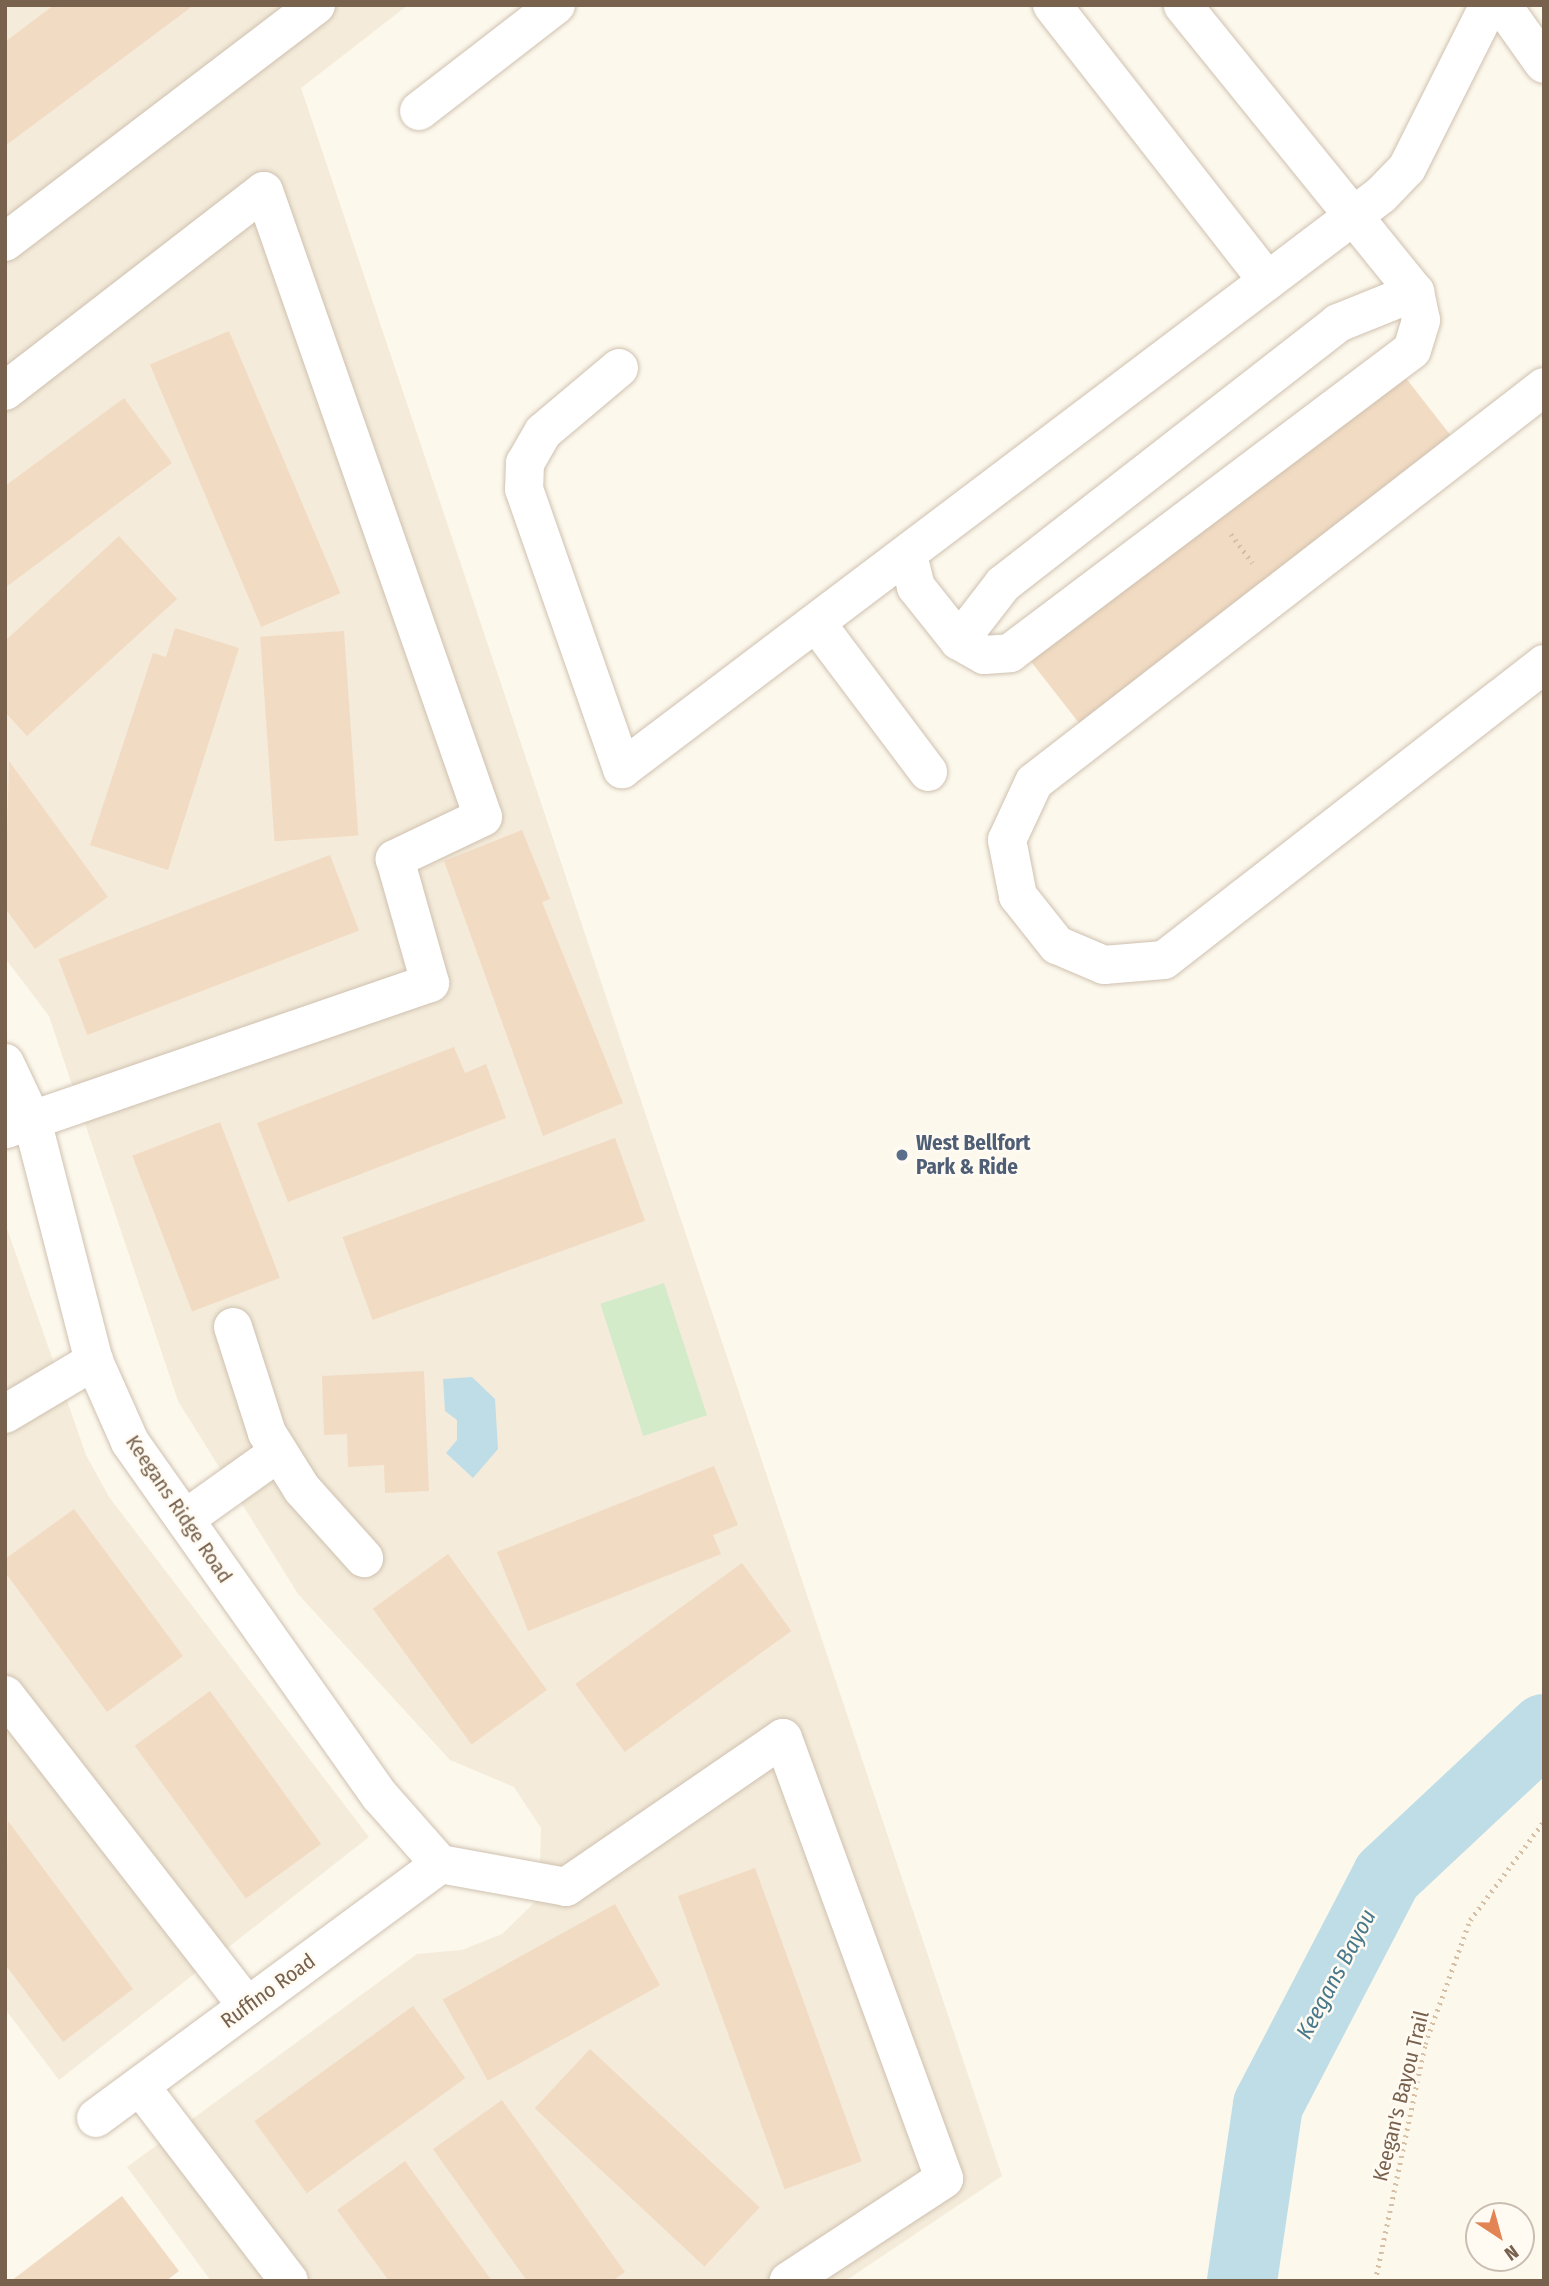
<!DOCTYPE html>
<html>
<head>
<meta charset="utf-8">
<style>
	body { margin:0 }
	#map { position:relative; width:1549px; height:2286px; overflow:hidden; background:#fcf8ec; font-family:"Fira Sans Condensed",sans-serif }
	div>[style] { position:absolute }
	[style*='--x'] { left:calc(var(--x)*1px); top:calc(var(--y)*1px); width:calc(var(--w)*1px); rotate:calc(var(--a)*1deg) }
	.residential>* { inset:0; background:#f4ebda }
	.green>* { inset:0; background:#d3ebc9; transform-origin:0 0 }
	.water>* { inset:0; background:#bfdde7 }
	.river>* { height:70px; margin:-35px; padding:0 35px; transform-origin:35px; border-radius:35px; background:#bfdde7 }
	.building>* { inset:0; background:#f2dbc3; transform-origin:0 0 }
	.path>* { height:4.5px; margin-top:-2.25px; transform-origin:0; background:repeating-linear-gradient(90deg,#d7bfa6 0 2px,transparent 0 7px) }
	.roads { filter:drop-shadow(0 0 2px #cfc1b0) drop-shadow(0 0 2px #cfc1b0) }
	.minor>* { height:38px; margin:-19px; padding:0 19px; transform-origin:19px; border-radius:19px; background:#fff }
	.dots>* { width:19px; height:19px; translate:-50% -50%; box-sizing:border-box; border:4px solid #fffbf3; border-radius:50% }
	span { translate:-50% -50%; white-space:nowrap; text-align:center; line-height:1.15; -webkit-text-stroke:5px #fffbf3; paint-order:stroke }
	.service-label { font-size:21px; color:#4e5e75; font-weight:700 }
	.left { translate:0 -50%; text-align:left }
	.street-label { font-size:21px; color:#78624e }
	.water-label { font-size:23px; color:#47788b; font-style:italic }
	.frame { position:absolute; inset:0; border:7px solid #78624e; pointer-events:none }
	.north { position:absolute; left:1465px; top:2202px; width:70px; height:70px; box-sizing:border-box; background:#fffbf3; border:2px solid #c9beb1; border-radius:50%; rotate:144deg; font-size:19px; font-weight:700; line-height:28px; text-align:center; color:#78624e }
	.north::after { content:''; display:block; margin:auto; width:24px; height:32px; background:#e38454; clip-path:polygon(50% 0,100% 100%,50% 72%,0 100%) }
</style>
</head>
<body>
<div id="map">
	<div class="residential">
		<div style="clip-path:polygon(5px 5px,408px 5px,301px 88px,1002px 2176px,845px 2281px,211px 2281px,127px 2167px,417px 1954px,462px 1950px,502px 1934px,539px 1898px,541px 1828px,514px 1787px,450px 1760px,298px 1594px,178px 1401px,49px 1016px,5px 958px)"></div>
		<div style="clip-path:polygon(5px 1223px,86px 1455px,109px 1497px,369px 1837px,59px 2080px,5px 2009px)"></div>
	</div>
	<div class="green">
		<div style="left:664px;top:1283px;width:139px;height:67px;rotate:72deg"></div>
	</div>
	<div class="water">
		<div style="clip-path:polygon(472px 1377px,495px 1399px,498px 1449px,473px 1478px,446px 1453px,457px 1440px,457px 1420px,445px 1411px,443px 1379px)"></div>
	</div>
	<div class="river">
		<div style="--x:1242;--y:2281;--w:178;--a:-81.6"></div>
		<div style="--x:1268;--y:2105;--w:258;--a:-62.5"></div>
		<div style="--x:1387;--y:1876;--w:215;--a:-43.1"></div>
	</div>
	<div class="building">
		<div style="clip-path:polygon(54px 5px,194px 5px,5px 146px,5px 42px)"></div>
		<div style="left:229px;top:331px;width:285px;height:86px;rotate:67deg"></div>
		<div style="left:1398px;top:368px;width:85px;height:470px;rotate:52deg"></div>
		<div style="clip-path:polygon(124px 398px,172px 463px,5px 588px,5px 486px)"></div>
		<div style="clip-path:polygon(119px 536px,177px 599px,27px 736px,5px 712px,5px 641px)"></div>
		<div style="clip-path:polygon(175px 628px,239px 648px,168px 870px,90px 845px,153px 653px,166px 657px)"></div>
		<div style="left:344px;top:631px;width:205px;height:84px;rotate:86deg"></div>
		<div style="clip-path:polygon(9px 761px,108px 897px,35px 949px,5px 908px)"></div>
		<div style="clip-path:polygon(522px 830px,550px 899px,542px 902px,623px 1103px,543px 1136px,444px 861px)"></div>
		<div style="left:330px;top:855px;width:81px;height:291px;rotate:69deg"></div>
		<div style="clip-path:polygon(454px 1047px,465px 1073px,486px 1064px,506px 1118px,288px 1202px,257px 1123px)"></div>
		<div style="left:220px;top:1122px;width:167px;height:94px;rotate:69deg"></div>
		<div style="left:615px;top:1138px;width:88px;height:290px;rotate:70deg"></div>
		<div style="clip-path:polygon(424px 1371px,429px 1491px,385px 1493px,384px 1465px,348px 1467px,347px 1434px,324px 1435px,322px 1376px)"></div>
		<div style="clip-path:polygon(714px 1466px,738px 1525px,713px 1535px,721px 1554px,528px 1631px,497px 1552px)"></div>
		<div style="clip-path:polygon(74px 1509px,183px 1656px,107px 1712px,5px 1572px,5px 1559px)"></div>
		<div style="left:448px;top:1554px;width:168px;height:93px;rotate:54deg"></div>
		<div style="left:742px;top:1563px;width:84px;height:206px;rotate:54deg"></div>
		<div style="left:210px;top:1691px;width:189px;height:93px;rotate:54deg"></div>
		<div style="clip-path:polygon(8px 1821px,133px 1989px,63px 2042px,5px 1964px)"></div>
		<div style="left:755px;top:1868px;width:312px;height:82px;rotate:70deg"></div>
		<div style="left:615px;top:1904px;width:93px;height:197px;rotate:61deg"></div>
		<div style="left:413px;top:2006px;width:89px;height:196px;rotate:54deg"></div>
		<div style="left:590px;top:2049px;width:232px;height:81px;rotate:43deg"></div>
		<div style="clip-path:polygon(502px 2100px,625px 2272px,612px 2281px,527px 2281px,433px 2149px)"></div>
		<div style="clip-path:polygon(405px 2161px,492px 2281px,389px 2281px,337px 2210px)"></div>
		<div style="clip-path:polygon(122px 2196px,179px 2271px,166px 2281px,11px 2281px)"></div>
	</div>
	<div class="path">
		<div style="--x:1231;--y:534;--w:36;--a:53"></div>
		<div style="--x:1375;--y:2281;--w:242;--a:-78.1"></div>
		<div style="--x:1425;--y:2044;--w:132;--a:-70.1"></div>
		<div style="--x:1470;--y:1920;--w:124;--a:-53.2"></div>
	</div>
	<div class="roads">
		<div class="minor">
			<div style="--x:1052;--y:5;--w:350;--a:52"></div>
			<div style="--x:1502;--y:5;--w:72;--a:54.6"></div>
			<div style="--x:419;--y:111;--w:173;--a:-37.7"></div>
			<div style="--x:5;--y:242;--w:391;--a:-37.3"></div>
			<div style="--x:619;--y:368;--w:99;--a:139.9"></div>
			<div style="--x:543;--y:432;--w:36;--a:120"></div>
			<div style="--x:525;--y:463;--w:26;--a:92"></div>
			<div style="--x:524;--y:489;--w:297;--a:70.7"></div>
			<div style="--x:622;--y:769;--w:952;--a:-37.1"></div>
			<div style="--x:1381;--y:195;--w:37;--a:-46"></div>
			<div style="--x:1407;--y:168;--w:182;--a:-63.3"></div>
			<div style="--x:1544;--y:387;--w:645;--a:142.24"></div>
			<div style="--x:1034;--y:782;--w:64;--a:115"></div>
			<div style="--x:1007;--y:840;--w:57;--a:78.9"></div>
			<div style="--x:1018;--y:896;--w:63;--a:51.5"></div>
			<div style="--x:1057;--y:945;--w:51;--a:23.1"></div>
			<div style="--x:1104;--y:965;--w:60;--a:-4.8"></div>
			<div style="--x:1164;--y:960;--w:482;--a:-37.9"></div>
			<div style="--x:5;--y:391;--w:327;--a:-37.7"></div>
			<div style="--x:264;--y:191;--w:663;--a:70.72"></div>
			<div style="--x:483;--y:817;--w:98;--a:154.5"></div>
			<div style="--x:395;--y:859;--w:129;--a:74.2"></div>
			<div style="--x:430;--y:983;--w:449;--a:161"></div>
			<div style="--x:908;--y:555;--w:33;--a:76"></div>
			<div style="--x:916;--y:587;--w:69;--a:51.5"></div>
			<div style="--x:959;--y:641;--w:29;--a:29"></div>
			<div style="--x:984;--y:655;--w:26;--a:-4"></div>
			<div style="--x:1010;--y:653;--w:503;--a:-37.01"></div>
			<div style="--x:1412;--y:350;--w:31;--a:-73"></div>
			<div style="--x:1421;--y:320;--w:29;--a:-102"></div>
			<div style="--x:1415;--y:292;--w:369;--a:-129"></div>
			<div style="--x:817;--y:624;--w:185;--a:53.1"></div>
			<div style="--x:959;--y:641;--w:72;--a:-52.3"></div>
			<div style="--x:1003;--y:584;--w:425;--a:-37.9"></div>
			<div style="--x:1338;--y:323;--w:83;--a:-21.9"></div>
			<div style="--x:5;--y:1063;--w:63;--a:64.7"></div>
			<div style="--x:32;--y:1120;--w:249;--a:75.6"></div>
			<div style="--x:94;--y:1361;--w:89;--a:66"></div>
			<div style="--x:130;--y:1442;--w:433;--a:54.8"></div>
			<div style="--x:380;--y:1796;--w:91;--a:48.6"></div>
			<div style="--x:233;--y:1327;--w:111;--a:72.2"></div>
			<div style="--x:267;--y:1433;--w:66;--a:58"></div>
			<div style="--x:302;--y:1489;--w:93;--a:48.1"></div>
			<div style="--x:5;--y:1414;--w:104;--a:-30.8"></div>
			<div style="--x:185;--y:1519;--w:115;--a:-35.5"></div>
			<div style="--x:5;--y:1695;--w:394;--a:52.1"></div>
			<div style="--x:440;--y:1864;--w:128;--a:10.3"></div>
			<div style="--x:566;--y:1887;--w:263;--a:-34.5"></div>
			<div style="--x:783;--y:1738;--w:469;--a:69.9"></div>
			<div style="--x:944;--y:2179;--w:186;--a:146.7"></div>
			<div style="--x:140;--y:2086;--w:245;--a:52.6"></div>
			<div style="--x:96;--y:2118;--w:428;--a:-36.4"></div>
		</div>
	</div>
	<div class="dots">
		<div style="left:902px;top:1155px;background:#5c6f8a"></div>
	</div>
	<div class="service-label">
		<span class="left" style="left:916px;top:1155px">West Bellfort<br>Park &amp; Ride</span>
	</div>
	<div class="street-label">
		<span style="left:179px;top:1509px;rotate:56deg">Keegans Ridge Road</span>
		<span style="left:268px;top:1991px;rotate:-36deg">Ruffino Road</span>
		<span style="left:1401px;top:2096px;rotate:-76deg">Keegan's Bayou Trail</span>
	</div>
	<div class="water-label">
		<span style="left:1336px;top:1974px;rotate:-62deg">Keegans Bayou</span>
	</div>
	<div class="frame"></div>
	<div class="north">N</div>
</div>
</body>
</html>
